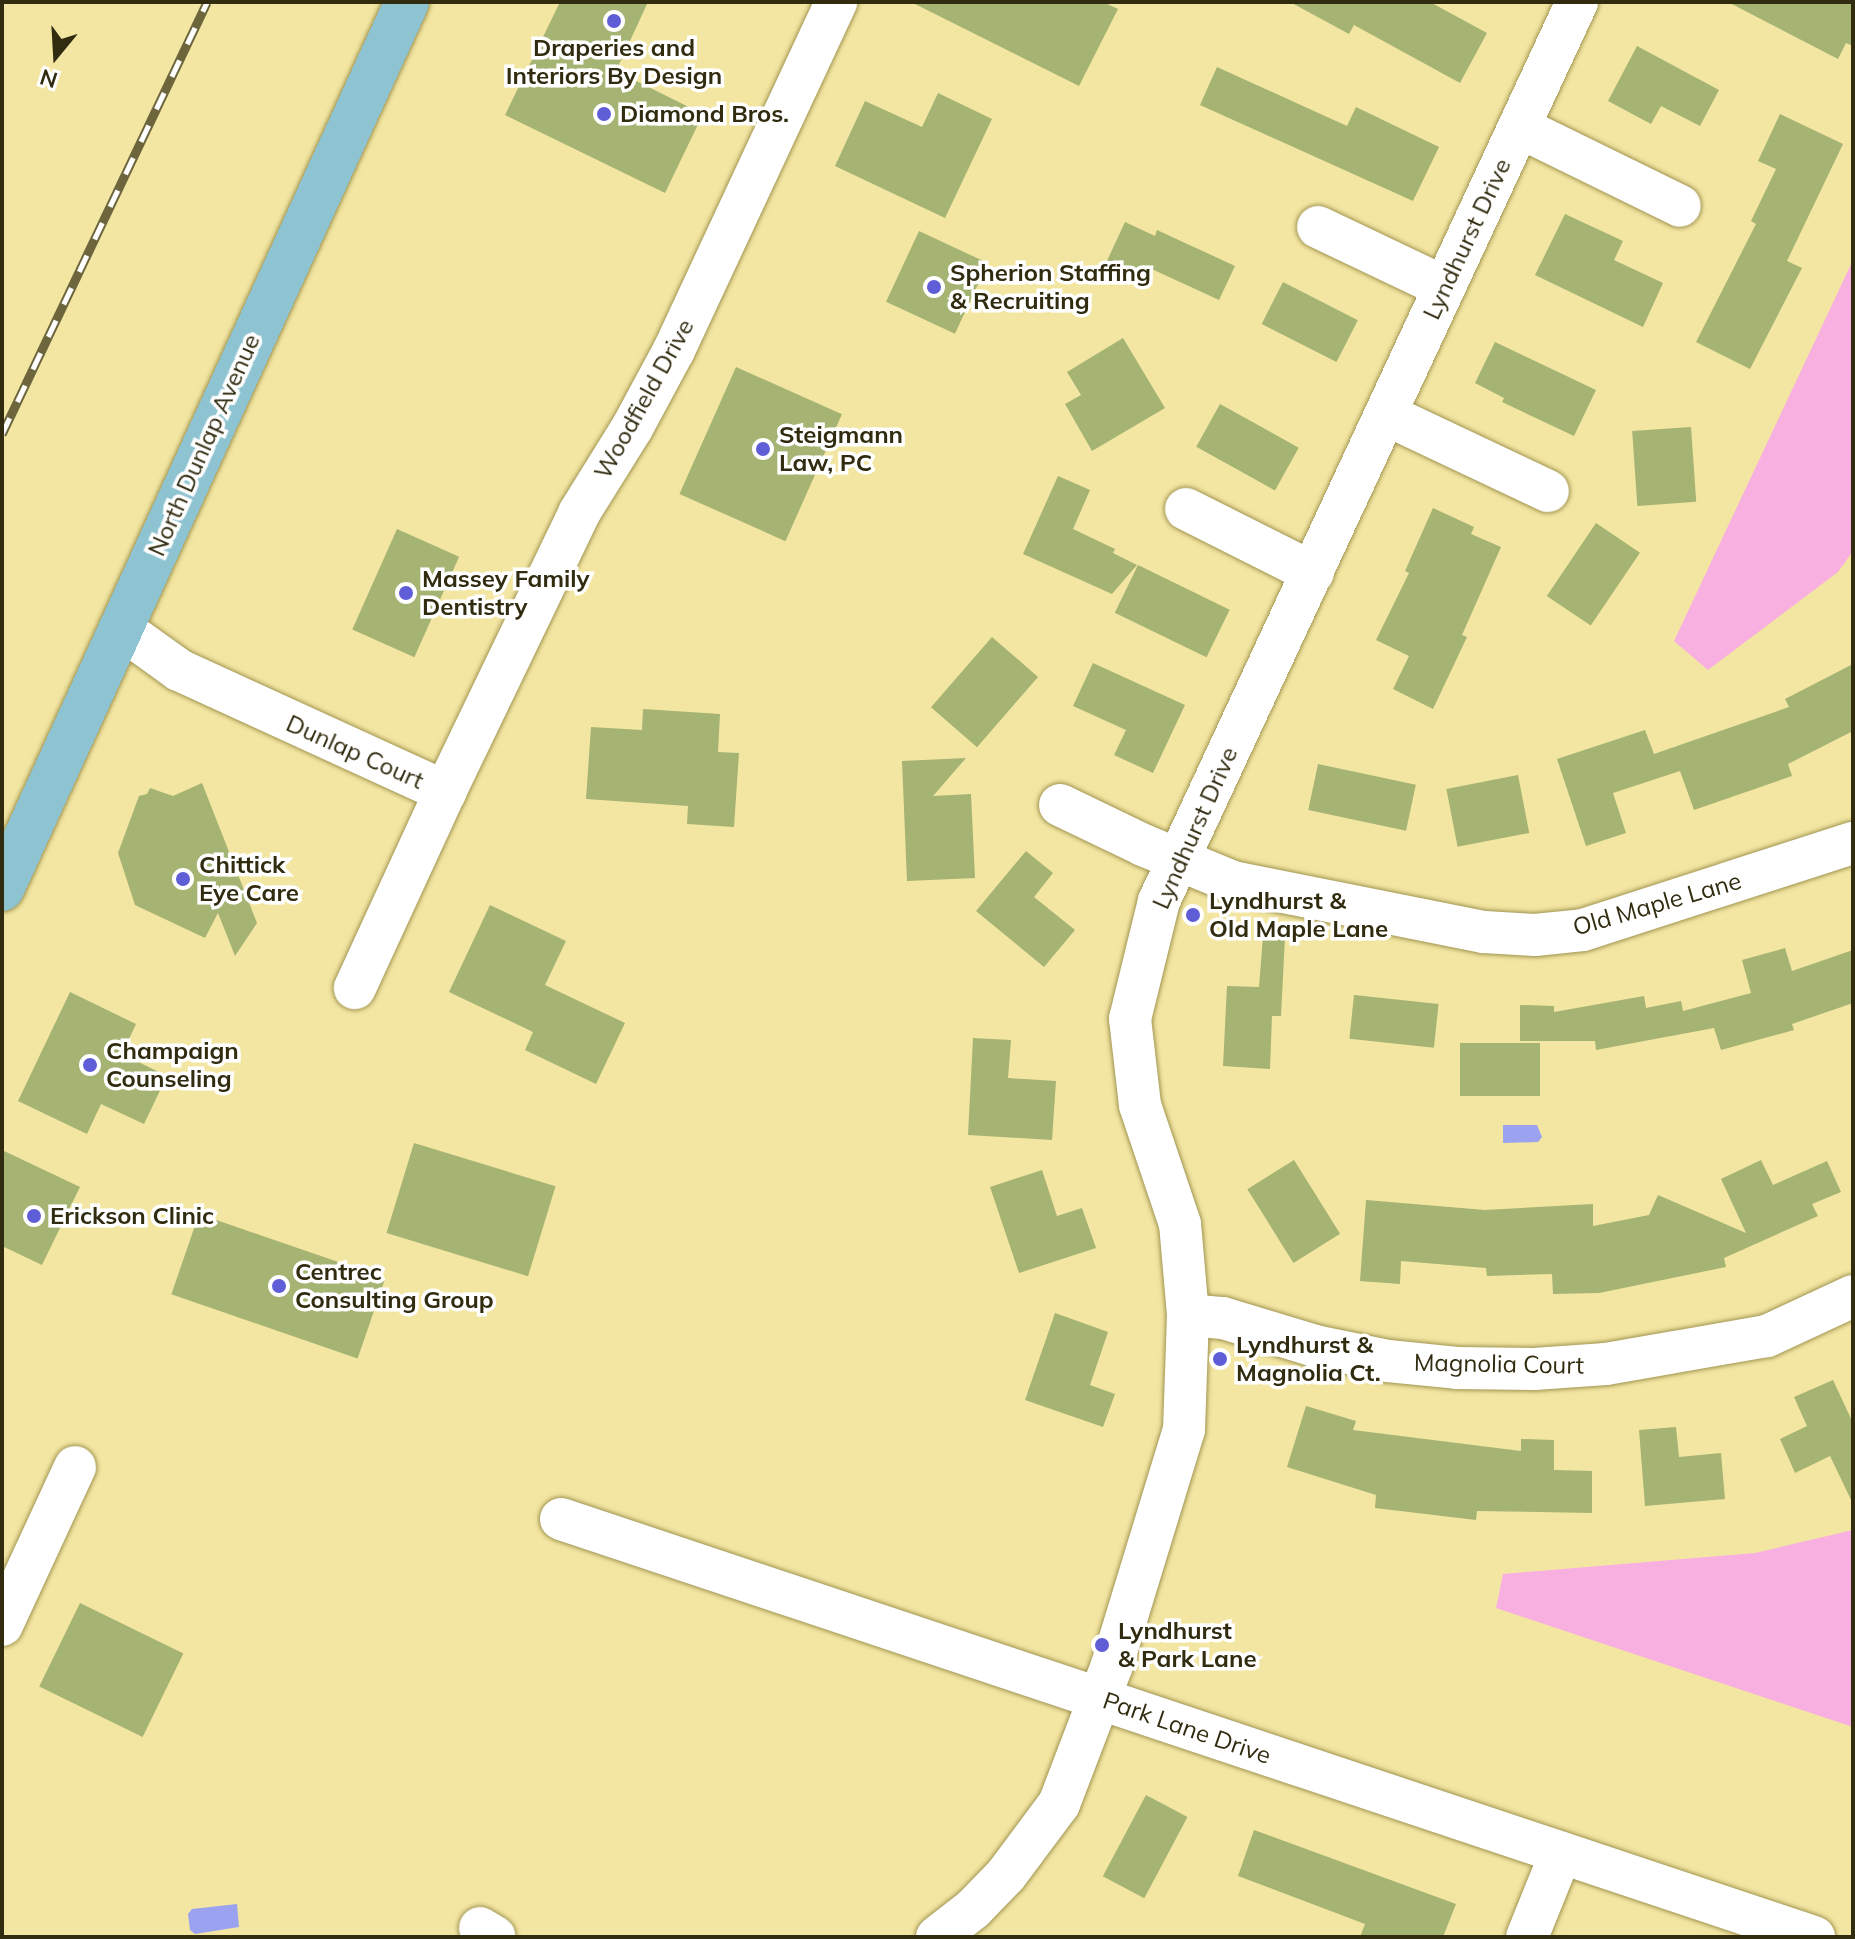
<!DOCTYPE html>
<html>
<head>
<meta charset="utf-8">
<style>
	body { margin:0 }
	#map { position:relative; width:1855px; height:1939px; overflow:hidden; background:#f3e6a2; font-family:Mulish,sans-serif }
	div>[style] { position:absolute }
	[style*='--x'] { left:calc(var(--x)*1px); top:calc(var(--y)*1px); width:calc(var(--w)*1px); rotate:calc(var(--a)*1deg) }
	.green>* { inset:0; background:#f7b0e0 }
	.water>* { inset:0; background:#9ba3f0 }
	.building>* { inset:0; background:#a5b373; transform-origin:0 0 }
	.roads { filter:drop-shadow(0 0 2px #a19552) drop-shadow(0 0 2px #a19552) }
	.minor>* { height:42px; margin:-21px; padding:0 21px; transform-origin:21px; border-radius:21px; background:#fff }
	.major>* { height:44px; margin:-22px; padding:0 22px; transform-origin:22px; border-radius:22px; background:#8ec3d1 }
	.rail>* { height:9px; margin-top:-4.5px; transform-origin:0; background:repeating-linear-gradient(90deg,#fff 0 18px,#6d663d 0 36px); box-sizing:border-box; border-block:2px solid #6d663d }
	.dots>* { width:22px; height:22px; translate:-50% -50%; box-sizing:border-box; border:4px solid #fff; border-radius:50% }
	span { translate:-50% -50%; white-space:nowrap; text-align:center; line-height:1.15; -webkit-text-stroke:7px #fff; paint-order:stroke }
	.poi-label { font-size:24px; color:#312c10; font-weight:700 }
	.left { translate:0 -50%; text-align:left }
	.street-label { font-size:24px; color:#312c10 }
	.frame { position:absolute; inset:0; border:4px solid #312c10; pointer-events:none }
	.north { position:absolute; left:16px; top:16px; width:80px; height:80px; -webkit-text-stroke:6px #fff; paint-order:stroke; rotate:198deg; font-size:22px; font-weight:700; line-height:32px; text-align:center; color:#312c10 }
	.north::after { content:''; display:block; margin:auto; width:28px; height:36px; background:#312c10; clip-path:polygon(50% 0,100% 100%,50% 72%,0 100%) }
</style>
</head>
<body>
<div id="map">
	<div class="green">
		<div style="clip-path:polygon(1853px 260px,1853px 551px,1838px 572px,1708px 670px,1674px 641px)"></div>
		<div style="clip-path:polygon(1853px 1530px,1853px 1727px,1496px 1608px,1503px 1574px,1755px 1553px)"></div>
	</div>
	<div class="water">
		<div style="clip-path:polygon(1503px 1125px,1537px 1125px,1542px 1137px,1538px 1142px,1503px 1143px)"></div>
		<div style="clip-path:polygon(237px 1904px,239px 1927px,195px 1934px,190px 1930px,188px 1914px,192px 1909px)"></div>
	</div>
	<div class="building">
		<div style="clip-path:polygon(560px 2px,648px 2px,616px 71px,703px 114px,665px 193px,505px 115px)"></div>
		<div style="clip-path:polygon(911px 2px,1103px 2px,1118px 9px,1079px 86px)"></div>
		<div style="clip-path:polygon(1290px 2px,1430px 2px,1487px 33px,1460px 83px,1354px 25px,1349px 34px)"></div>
		<div style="clip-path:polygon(1728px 2px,1853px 2px,1853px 46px,1846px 43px,1838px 59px)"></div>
		<div style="clip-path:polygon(1637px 46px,1719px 90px,1700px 126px,1661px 106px,1651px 124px,1608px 101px)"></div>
		<div style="clip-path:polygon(1217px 67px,1347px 126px,1356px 107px,1439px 147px,1413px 201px,1200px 105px)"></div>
		<div style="clip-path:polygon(938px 93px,992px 119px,945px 218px,835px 166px,865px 101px,922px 127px)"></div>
		<div style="clip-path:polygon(1780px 114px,1843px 144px,1787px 261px,1802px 268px,1750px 369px,1696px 342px,1756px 224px,1751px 221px,1776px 169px,1758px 161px)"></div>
		<div style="clip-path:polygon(1565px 214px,1623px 241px,1614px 260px,1663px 283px,1643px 327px,1535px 275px)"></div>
		<div style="clip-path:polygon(1125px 222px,1155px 236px,1157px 230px,1235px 266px,1219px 300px,1143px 265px,1138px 277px,1106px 263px)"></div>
		<div style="left:919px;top:231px;width:76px;height:78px;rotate:25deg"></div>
		<div style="left:1283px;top:282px;width:84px;height:47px;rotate:27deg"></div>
		<div style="clip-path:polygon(1123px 338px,1165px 408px,1092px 451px,1065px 404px,1081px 395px,1067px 372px)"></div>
		<div style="clip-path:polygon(1495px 342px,1596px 390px,1574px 436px,1502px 402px,1504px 398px,1475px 383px)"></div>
		<div style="left:736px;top:367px;width:116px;height:139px;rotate:24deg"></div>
		<div style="left:1220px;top:404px;width:90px;height:49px;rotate:29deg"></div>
		<div style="left:1691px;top:427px;width:75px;height:59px;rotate:86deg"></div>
		<div style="clip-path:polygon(1058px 476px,1090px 490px,1073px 529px,1115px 549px,1113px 553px,1137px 565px,1112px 594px,1023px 554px)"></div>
		<div style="clip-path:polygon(1433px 508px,1474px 527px,1471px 534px,1501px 547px,1462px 635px,1467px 637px,1433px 709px,1393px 689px,1409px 656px,1376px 640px,1409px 573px,1405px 571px)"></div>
		<div style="left:1596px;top:523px;width:53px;height:88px;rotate:34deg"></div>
		<div style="left:397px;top:529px;width:68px;height:110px;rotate:24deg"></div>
		<div style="left:1138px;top:565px;width:102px;height:53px;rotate:26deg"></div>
		<div style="left:992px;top:637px;width:61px;height:93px;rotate:41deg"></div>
		<div style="clip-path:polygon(1093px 663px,1185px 705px,1153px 773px,1114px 755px,1126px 730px,1073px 706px)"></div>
		<div style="clip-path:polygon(1853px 664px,1853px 731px,1788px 764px,1792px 776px,1694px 810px,1680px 771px,1613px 793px,1626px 833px,1586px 846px,1557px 759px,1645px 730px,1654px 754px,1789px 707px,1785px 699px)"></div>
		<div style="clip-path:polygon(643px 709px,720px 714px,718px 752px,739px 753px,734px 827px,687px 824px,688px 806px,586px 799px,591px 727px,642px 730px)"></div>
		<div style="clip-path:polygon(966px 758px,933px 796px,971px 794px,975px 878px,907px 881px,902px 761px)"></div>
		<div style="left:1318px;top:764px;width:100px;height:47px;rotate:12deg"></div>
		<div style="left:1518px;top:775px;width:59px;height:73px;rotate:79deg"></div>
		<div style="clip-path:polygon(202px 783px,257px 923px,235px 956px,218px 913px,205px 938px,135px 905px,118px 853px,139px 796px,147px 794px,150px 788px,173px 796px)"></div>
		<div style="clip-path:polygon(1026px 851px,1053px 873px,1034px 897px,1075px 930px,1044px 967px,976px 911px)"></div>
		<div style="clip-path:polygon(490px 905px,566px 941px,545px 985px,625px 1023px,596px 1084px,525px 1050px,533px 1032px,449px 992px)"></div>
		<div style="clip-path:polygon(1263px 936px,1285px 937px,1281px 1016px,1272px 1016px,1270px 1069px,1223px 1066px,1227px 986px,1259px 987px)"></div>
		<div style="clip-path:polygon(1785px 948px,1792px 971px,1853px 950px,1853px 1003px,1792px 1024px,1794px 1030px,1721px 1050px,1714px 1028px,1596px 1050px,1595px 1041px,1520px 1041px,1520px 1005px,1554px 1006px,1554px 1012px,1644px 996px,1646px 1008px,1681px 1001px,1683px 1011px,1751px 993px,1742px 960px)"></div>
		<div style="clip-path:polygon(70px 992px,136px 1024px,122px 1054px,167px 1076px,144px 1124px,101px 1104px,87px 1134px,18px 1101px)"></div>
		<div style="left:1354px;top:995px;width:85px;height:44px;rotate:6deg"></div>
		<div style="clip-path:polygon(973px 1038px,1011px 1040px,1008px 1078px,1056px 1081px,1052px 1140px,968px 1135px)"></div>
		<div style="left:1460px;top:1043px;width:80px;height:53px"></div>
		<div style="left:414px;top:1143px;width:148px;height:94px;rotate:17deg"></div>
		<div style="clip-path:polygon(2px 1150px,80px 1187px,42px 1265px,2px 1246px)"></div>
		<div style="left:1294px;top:1160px;width:87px;height:55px;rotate:58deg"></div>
		<div style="clip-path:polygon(1761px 1160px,1773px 1185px,1827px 1161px,1841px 1192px,1812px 1204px,1818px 1216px,1724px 1258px,1726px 1267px,1599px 1293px,1553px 1294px,1552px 1274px,1487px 1276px,1486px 1268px,1401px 1261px,1400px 1284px,1360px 1281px,1366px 1200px,1485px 1210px,1593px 1204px,1593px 1226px,1649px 1215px,1658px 1195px,1746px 1233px,1721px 1179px)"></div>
		<div style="clip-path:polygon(1042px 1170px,1057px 1216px,1082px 1208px,1096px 1248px,1019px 1273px,990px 1187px)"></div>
		<div style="left:199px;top:1214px;width:197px;height:85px;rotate:19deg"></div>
		<div style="clip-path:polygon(1055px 1313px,1108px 1332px,1090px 1385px,1115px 1394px,1103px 1427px,1025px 1400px)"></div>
		<div style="clip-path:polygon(1833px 1380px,1853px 1423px,1853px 1504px,1830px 1456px,1795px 1473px,1780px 1439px,1807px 1426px,1794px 1397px)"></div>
		<div style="clip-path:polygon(1306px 1406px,1356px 1421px,1353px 1430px,1521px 1451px,1521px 1439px,1554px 1440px,1554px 1470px,1592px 1471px,1592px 1513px,1477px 1511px,1476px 1520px,1375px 1508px,1376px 1495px,1287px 1467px)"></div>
		<div style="clip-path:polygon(1676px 1427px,1679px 1457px,1721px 1453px,1725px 1499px,1645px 1506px,1639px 1430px)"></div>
		<div style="left:80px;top:1603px;width:115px;height:93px;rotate:26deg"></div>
		<div style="left:1146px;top:1795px;width:47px;height:92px;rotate:28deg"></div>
		<div style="clip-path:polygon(1254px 1830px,1456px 1904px,1443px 1937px,1360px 1937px,1365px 1924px,1238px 1876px)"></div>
	</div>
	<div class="roads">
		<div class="minor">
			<div style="--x:1519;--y:127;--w:179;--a:26.1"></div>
			<div style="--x:1318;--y:227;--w:140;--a:25.5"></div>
			<div style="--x:1387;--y:415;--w:178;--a:25.3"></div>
			<div style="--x:1186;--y:509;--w:142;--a:26.7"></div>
			<div style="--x:122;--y:629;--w:70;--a:35.7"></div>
			<div style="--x:179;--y:670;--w:293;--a:24.6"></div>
			<div style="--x:445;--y:792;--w:216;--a:114.7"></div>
			<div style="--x:445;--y:792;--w:310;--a:-64.3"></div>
			<div style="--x:579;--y:513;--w:100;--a:-58.1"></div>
			<div style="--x:632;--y:428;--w:89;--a:-61.7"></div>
			<div style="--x:674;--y:350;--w:384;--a:-65"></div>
			<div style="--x:1060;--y:805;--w:92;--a:25.7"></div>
			<div style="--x:1143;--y:845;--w:97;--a:22.3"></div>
			<div style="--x:1233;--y:882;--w:256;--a:11.3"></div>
			<div style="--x:1484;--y:932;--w:51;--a:3.4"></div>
			<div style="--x:1535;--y:935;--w:48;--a:-5.9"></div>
			<div style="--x:1583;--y:930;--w:284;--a:-17.9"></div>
			<div style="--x:1188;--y:1315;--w:35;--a:5"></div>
			<div style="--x:1223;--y:1318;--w:96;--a:16.9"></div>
			<div style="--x:1315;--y:1346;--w:75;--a:11.6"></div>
			<div style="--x:1388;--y:1361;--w:69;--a:5.8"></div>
			<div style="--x:1457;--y:1368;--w:77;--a:0.7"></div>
			<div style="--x:1534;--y:1369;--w:72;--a:-4"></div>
			<div style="--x:1606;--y:1364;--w:163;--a:-9.9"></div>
			<div style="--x:1767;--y:1336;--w:95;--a:-24.9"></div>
			<div style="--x:561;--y:1519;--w:1321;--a:18.45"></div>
			<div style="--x:2;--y:1625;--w:174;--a:-65.2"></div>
			<div style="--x:480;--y:1928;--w:17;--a:31"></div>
			<div style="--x:937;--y:1937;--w:46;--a:-37.9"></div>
			<div style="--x:973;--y:1909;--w:47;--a:-45.9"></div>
			<div style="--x:1006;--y:1875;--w:89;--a:-53.3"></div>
			<div style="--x:1059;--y:1804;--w:149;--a:-69.1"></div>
			<div style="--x:1112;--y:1665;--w:246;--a:-73"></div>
			<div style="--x:1184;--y:1430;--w:115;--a:-88"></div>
			<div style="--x:1188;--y:1315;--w:91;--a:-95"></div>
			<div style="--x:1180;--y:1224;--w:126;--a:-108.6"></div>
			<div style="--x:1140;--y:1105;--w:87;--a:-96.6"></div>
			<div style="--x:1130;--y:1019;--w:122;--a:-76.2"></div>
			<div style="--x:1159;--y:901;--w:991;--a:-65.06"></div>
			<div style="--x:1527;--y:1937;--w:91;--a:-68"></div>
		</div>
		<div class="major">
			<div style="--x:2;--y:889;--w:975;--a:-65.46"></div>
		</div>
	</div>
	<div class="rail">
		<div style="--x:2;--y:434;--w:478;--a:-64.6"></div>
	</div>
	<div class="dots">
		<div style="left:614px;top:21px;background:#5f5ed6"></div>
		<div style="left:604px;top:114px;background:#5f5ed6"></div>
		<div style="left:934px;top:287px;background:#5f5ed6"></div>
		<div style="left:763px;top:449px;background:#5f5ed6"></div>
		<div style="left:406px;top:593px;background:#5f5ed6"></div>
		<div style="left:183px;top:879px;background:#5f5ed6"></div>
		<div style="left:1193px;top:915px;background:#5f5ed6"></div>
		<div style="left:90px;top:1065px;background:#5f5ed6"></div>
		<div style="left:34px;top:1216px;background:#5f5ed6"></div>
		<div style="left:279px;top:1286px;background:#5f5ed6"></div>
		<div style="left:1220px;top:1359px;background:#5f5ed6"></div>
		<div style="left:1102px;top:1645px;background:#5f5ed6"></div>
	</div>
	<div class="poi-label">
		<span style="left:614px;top:62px">Draperies and<br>Interiors By Design</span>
		<span class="left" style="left:620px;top:114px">Diamond Bros.</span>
		<span class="left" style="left:950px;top:287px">Spherion Staffing<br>&amp; Recruiting</span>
		<span class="left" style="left:779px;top:449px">Steigmann<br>Law, PC</span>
		<span class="left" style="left:422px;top:593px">Massey Family<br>Dentistry</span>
		<span class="left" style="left:199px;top:879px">Chittick<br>Eye Care</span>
		<span class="left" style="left:1209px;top:915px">Lyndhurst &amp;<br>Old Maple Lane</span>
		<span class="left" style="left:106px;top:1065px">Champaign<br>Counseling</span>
		<span class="left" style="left:50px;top:1216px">Erickson Clinic</span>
		<span class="left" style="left:295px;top:1286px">Centrec<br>Consulting Group</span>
		<span class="left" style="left:1236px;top:1359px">Lyndhurst &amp;<br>Magnolia Ct.</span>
		<span class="left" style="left:1118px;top:1645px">Lyndhurst<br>&amp; Park Lane</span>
	</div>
	<div class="street-label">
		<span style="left:1467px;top:239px;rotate:-65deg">Lyndhurst Drive</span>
		<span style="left:644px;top:399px;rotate:-61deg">Woodfield Drive</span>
		<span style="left:204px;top:445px;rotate:-66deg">North Dunlap Avenue</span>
		<span style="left:355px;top:752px;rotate:24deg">Dunlap Court</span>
		<span style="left:1195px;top:828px;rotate:-66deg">Lyndhurst Drive</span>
		<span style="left:1657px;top:904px;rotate:-16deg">Old Maple Lane</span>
		<span style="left:1499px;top:1364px;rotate:1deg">Magnolia Court</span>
		<span style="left:1187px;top:1728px;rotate:19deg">Park Lane Drive</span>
	</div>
	<div class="frame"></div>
	<div class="north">N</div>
</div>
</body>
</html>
